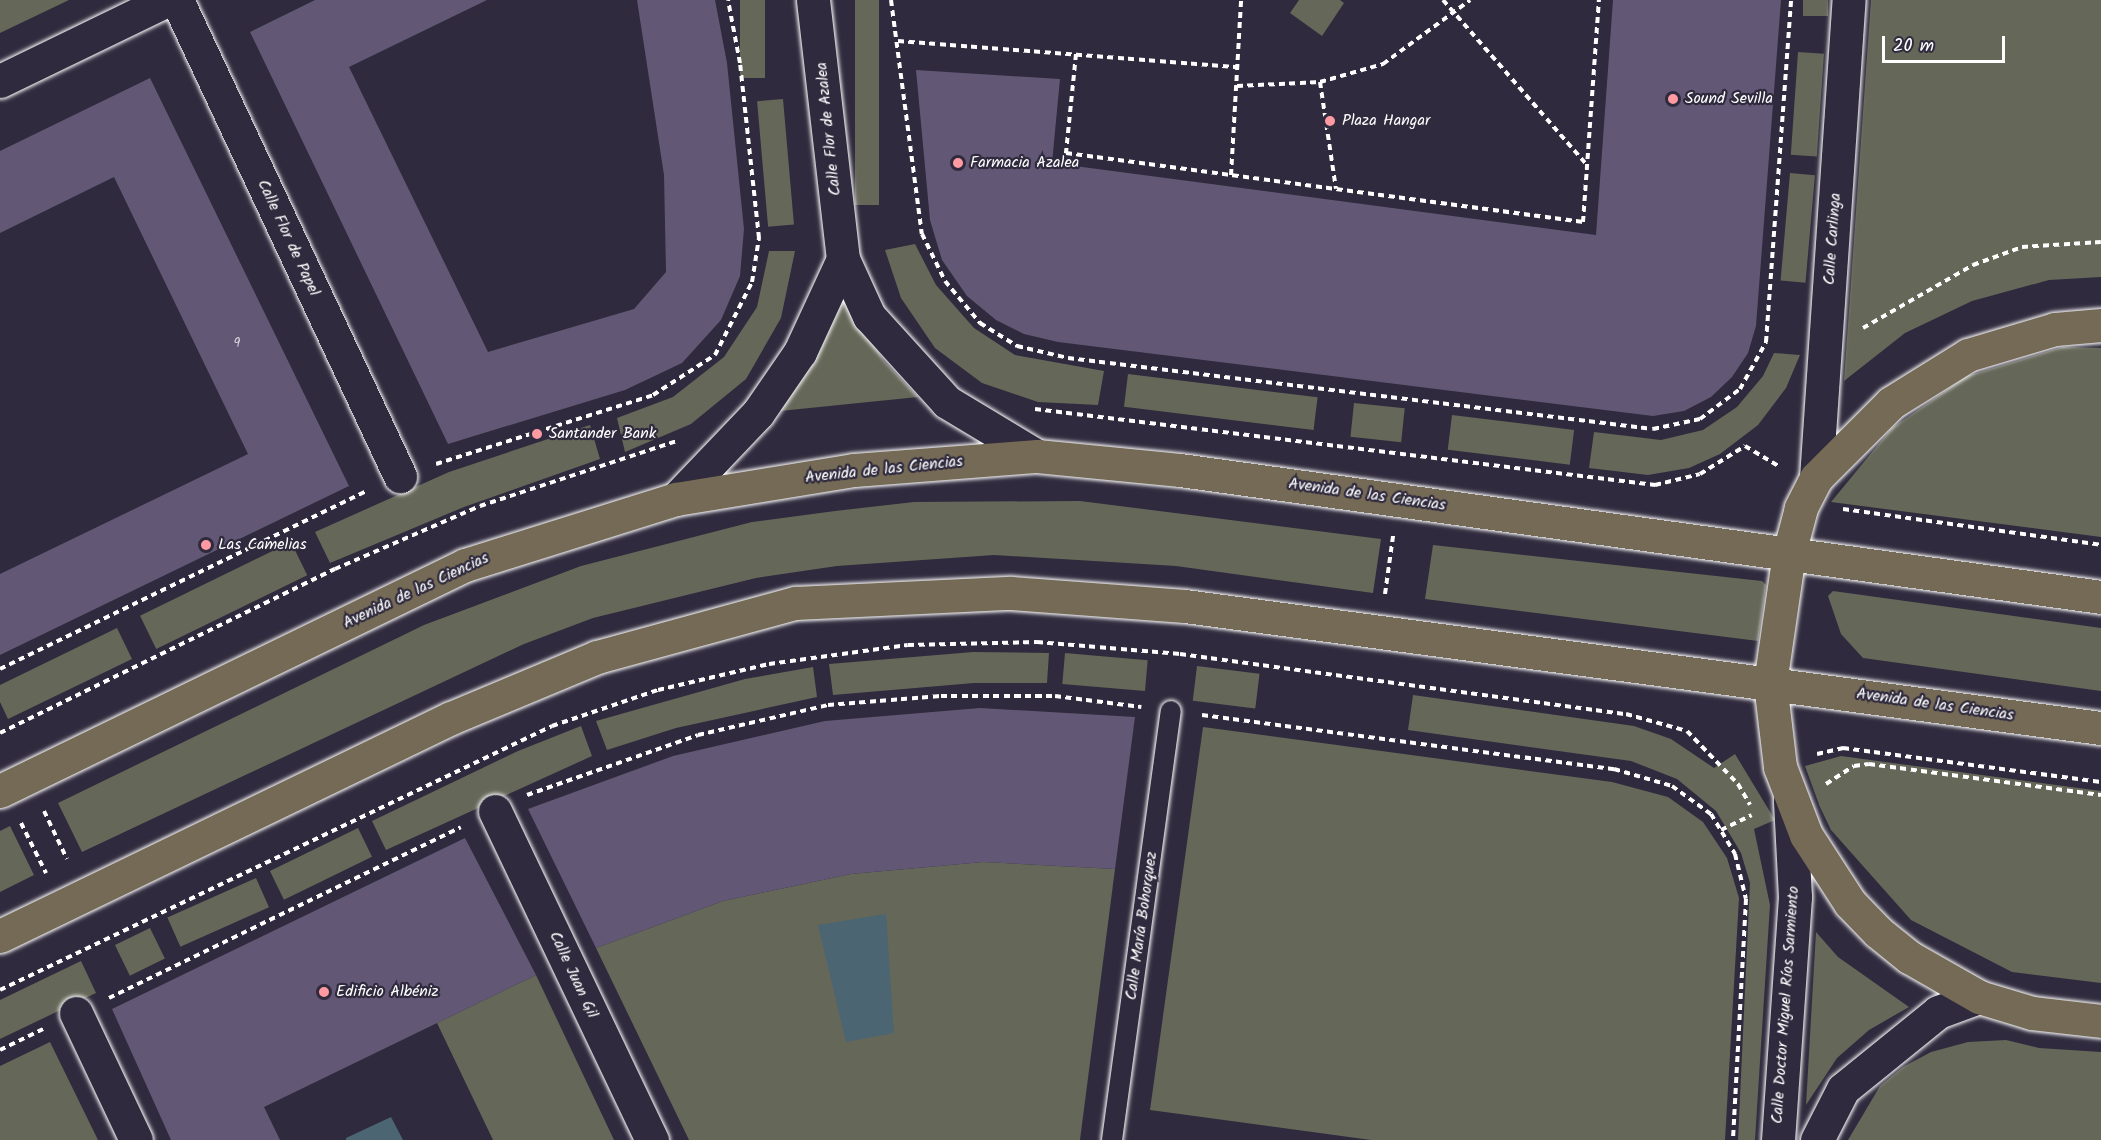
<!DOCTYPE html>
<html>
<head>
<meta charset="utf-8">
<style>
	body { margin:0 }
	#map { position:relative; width:2101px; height:1140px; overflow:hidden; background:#2f2a3d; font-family:Kalam,sans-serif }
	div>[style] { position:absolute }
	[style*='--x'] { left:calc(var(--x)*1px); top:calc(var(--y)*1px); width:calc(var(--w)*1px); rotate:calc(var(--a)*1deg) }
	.green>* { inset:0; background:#656759; transform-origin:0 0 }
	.water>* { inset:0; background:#4b6573 }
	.building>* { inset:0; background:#625774 }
	.path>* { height:4px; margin-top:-2px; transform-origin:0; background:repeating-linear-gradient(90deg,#fff 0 6px,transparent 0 10.5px) }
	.roads { filter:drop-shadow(0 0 2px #fff) drop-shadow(0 0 2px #fff) }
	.lane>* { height:20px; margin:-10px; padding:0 10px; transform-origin:10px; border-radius:10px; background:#2f2a3d }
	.street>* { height:33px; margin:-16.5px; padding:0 16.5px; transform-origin:16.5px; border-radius:16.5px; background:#2f2a3d }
	.secondary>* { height:33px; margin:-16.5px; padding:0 16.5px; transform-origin:16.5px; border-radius:16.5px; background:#2f2a3d }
	.primary>* { height:33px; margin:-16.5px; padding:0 16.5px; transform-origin:16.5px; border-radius:16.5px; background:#756a55 }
	.dots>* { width:16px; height:16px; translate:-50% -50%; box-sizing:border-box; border:3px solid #2f2a3d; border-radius:50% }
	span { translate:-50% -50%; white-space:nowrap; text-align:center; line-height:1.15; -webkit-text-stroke:4.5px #2f2a3d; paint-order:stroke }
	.number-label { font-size:14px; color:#d8d5dc }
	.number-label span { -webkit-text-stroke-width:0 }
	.poi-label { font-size:16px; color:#fff }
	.left { translate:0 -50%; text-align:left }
	.street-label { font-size:16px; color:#fff }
	.scale { position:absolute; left:1882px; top:36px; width:123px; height:27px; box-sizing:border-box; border:3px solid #fff; border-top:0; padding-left:8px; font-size:18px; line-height:21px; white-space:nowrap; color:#fff; -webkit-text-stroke:4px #2f2a3d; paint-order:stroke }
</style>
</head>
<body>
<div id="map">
	<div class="green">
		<div style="clip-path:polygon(0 0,69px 0,0 33px)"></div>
		<div style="left:740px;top:0;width:25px;height:78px"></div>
		<div style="left:855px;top:0;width:24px;height:205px"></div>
		<div style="clip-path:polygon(1299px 0,1340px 0,1344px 3px,1322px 36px,1290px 13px)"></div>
		<div style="left:1803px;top:0;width:25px;height:16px"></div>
		<div style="clip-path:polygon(1871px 0,2101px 0,2101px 277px,2049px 280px,1972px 301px,1905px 333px,1844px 381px)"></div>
		<div style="left:1798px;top:52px;width:26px;height:103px;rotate:4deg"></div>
		<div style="left:783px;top:99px;width:126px;height:26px;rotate:85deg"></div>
		<div style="left:1790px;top:173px;width:25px;height:108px;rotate:5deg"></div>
		<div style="clip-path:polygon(915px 244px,936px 285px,974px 328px,1015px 355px,1104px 371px,1098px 405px,1038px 402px,982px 383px,935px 348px,901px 298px,885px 250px)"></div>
		<div style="clip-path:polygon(769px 251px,795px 251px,781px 318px,746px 379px,691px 424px,625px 452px,617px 418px,673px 397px,724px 357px,757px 307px)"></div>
		<div style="clip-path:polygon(842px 282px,859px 321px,884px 361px,918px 397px,780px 411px,830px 328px)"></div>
		<div style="clip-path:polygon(2063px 347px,2101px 348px,2101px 537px,1831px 502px,1892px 428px,1967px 376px)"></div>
		<div style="clip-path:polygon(1774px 353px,1800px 355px,1786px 388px,1758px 425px,1720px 454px,1689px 468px,1648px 475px,1589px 468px,1594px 432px,1661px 440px,1703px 430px,1737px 407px,1763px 376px)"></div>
		<div style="left:1128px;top:374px;width:191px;height:33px;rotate:7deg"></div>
		<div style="left:1354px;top:403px;width:51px;height:34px;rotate:6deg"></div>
		<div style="left:1452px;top:415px;width:123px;height:35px;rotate:7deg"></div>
		<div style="clip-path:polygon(590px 425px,600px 459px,464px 507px,330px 563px,315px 532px,449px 472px)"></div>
		<div style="clip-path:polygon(1080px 501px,1381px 539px,1373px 593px,1176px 566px,994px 555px,837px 566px,756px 578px,593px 618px,524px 644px,82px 852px,58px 803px,424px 625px,581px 566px,752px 522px,835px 511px,914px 502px)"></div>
		<div style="left:291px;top:542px;width:37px;height:168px;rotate:64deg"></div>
		<div style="clip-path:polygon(1433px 545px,1762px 581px,1766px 585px,1758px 641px,1425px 599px)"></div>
		<div style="clip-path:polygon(1833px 591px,2101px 628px,2101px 691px,1863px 658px,1841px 634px,1828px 596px)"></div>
		<div style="clip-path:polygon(117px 628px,132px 659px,8px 719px,0 702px,0 685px)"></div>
		<div style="clip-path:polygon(973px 652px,1049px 653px,1047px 683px,974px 683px,833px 695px,829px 664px)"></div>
		<div style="left:1065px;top:653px;width:83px;height:31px;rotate:5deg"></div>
		<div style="left:1197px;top:666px;width:63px;height:35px;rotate:7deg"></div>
		<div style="clip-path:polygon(813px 667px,817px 697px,676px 728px,607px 750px,596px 721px,745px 679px)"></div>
		<div style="clip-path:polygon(1413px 695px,1634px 726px,1671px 739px,1714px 768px,1735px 754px,1775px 820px,1754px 829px,1770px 905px,1755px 1140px,1738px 1140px,1750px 883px,1741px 853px,1716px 811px,1677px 779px,1631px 761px,1408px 730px)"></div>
		<div style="clip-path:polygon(581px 726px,592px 756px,386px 850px,372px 821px,518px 751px)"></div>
		<div style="clip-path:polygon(1203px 727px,1612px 782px,1668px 797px,1703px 822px,1727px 858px,1739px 898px,1725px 1140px,1371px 1140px,1150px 1110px)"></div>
		<div style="clip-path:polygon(1841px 756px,2101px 791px,2101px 983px,2012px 972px,1911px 920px,1831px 830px,1820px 807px,1805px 766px)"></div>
		<div style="clip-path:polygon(10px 826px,34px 875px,0 892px,0 831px)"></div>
		<div style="left:358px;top:828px;width:32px;height:98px;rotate:64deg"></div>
		<div style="clip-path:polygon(983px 862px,1115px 869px,1080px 1140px,689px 1140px,596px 948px,723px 901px,851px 874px)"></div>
		<div style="left:256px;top:878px;width:32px;height:97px;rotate:66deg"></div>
		<div style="left:150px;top:928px;width:34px;height:39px;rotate:64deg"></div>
		<div style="clip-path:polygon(1816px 932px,1838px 957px,1909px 1007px,1869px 1030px,1837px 1058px,1806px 1105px)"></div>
		<div style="clip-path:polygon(81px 961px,96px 993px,0 1039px,0 1000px)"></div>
		<div style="clip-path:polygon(536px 975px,614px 1140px,493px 1140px,437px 1023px)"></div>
		<div style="clip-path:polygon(2006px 1040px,2039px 1048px,2101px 1052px,2101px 1140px,1848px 1140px,1880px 1086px,1903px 1067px,1931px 1052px,1968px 1042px)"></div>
		<div style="clip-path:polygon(50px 1042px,98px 1140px,0 1140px,0 1066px)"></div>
	</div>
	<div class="water">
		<div style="clip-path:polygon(886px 914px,894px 1033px,846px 1042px,818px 925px)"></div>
		<div style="clip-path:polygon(391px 1117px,403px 1140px,346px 1140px,346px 1138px)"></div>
	</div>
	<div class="building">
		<div style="clip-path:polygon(315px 0,487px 0,349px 67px,488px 352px,634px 309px,666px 272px,664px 175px,637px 0,715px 0,727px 63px,744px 229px,740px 276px,721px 320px,682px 363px,625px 390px,448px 444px,250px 32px)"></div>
		<div style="clip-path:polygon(1613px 0,1781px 0,1756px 326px,1748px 353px,1732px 377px,1711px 397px,1684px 411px,1653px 416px,1058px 342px,1024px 334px,996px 320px,967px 296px,942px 260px,930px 220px,916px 70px,1060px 79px,1052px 163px,1596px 235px)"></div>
		<div style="clip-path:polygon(150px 78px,349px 486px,0 655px,0 574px,248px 454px,114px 177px,0 233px,0 151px)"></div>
		<div style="clip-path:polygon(980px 708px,1135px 717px,1115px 869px,983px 862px,851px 874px,723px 901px,596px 948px,528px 809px,673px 756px,825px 721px)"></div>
		<div style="clip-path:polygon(465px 838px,536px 975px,264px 1107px,280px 1140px,171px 1140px,112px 1009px)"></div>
	</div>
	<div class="path">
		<div style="--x:891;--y:0;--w:236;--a:82.5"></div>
		<div style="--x:922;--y:234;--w:52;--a:63.9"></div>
		<div style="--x:945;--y:281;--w:55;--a:50.2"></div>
		<div style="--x:980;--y:323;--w:44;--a:31.9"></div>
		<div style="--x:1017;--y:346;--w:52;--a:13.2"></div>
		<div style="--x:1068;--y:358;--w:589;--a:6.92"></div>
		<div style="--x:1653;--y:429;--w:48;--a:-12"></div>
		<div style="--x:1700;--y:419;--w:50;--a:-36.9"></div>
		<div style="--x:1740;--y:389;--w:54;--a:-61"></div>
		<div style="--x:1766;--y:342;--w:343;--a:-85.8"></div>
		<div style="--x:1443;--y:0;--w:219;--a:48.9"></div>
		<div style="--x:898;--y:41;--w:341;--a:4.4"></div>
		<div style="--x:1076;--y:54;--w:100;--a:95.8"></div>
		<div style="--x:1066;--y:153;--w:522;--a:7.6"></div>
		<div style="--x:1583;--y:222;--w:223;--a:-85.9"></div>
		<div style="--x:1320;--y:82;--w:108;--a:81.5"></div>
		<div style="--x:1237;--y:86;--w:83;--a:-2.8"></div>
		<div style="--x:1320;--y:82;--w:66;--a:-15.9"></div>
		<div style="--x:1383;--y:64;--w:108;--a:-36.3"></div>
		<div style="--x:1231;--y:175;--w:175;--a:-86.7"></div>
		<div style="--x:1863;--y:328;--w:127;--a:-29.8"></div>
		<div style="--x:1973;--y:265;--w:52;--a:-20.2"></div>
		<div style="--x:2022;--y:247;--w:79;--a:-3.6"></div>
		<div style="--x:1035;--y:409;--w:625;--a:6.99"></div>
		<div style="--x:1655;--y:485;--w:46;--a:-13.7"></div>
		<div style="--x:1700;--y:474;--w:53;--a:-31.9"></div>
		<div style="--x:1745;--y:446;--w:39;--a:31"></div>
		<div style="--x:436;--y:464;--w:228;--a:-17.6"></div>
		<div style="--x:653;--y:395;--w:74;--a:-32.8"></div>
		<div style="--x:715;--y:355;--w:82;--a:-63.1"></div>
		<div style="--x:752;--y:282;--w:45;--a:-81"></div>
		<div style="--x:759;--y:238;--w:176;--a:-96.2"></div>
		<div style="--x:740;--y:63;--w:64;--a:-100.8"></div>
		<div style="--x:1843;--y:509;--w:260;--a:7.9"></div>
		<div style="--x:1385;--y:594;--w:59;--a:-82.1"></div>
		<div style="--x:0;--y:669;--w:408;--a:-25.9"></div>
		<div style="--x:1202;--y:715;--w:416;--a:7.5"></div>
		<div style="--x:1614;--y:769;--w:60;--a:16.3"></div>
		<div style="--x:1672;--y:786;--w:48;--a:35.7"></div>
		<div style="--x:1711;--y:814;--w:47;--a:59"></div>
		<div style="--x:1735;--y:854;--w:46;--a:76.3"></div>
		<div style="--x:1746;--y:899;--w:241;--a:93.1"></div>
		<div style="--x:0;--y:733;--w:373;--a:-26.1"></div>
		<div style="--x:335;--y:569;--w:158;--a:-23.5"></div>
		<div style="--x:480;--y:506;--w:206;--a:-18.3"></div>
		<div style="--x:1817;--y:754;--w:27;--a:-13"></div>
		<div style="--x:1843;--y:748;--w:260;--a:7.5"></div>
		<div style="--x:1826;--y:784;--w:33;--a:-33"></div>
		<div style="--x:1854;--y:766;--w:15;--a:-8"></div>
		<div style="--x:1869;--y:764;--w:234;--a:7.6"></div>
		<div style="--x:527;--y:795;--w:181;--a:-19.3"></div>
		<div style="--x:698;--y:735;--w:133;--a:-13"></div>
		<div style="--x:828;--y:705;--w:113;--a:-4.6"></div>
		<div style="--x:941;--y:696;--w:114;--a:0"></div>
		<div style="--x:1055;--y:696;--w:87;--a:7.3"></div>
		<div style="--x:44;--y:811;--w:53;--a:64.4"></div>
		<div style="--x:21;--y:823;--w:56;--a:63.4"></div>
		<div style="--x:1721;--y:830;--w:34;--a:-26"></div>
		<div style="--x:0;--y:990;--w:612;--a:-25.56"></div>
		<div style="--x:552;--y:726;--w:112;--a:-18.8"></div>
		<div style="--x:658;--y:690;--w:114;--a:-13.2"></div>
		<div style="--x:769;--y:664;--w:140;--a:-7.8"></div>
		<div style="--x:908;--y:645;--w:129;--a:-1.3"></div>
		<div style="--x:1037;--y:642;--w:144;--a:4.8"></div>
		<div style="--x:1180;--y:654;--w:450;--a:7.7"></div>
		<div style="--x:1626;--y:714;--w:63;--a:15.6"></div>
		<div style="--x:1687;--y:731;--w:74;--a:46.1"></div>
		<div style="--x:1738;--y:784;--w:24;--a:60"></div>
		<div style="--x:109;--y:998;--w:391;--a:-25.9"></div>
		<div style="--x:0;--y:1050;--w:48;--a:-26"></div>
	</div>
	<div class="roads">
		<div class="lane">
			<div style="--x:1112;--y:1140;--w:433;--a:-82.2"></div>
		</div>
		<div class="street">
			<div style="--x:177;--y:0;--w:526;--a:64.9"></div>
			<div style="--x:813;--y:0;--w:261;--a:83.4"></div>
			<div style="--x:843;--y:259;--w:63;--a:65.5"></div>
			<div style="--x:869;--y:316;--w:116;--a:47.8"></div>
			<div style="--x:947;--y:402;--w:105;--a:31"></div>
			<div style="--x:0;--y:81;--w:186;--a:-25.9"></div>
			<div style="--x:676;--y:499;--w:119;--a:-46.4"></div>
			<div style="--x:758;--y:413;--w:74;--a:-55.5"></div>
			<div style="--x:800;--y:352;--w:102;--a:-65.2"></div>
			<div style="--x:495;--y:811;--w:365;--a:64.5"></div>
			<div style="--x:76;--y:1013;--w:140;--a:64.7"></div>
		</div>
		<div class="secondary">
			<div style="--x:1816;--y:478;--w:479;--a:-86.1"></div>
			<div style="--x:1778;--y:1140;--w:244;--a:-86"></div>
			<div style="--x:1795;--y:897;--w:97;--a:-93"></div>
			<div style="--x:1817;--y:1140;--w:57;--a:-63"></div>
			<div style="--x:1843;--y:1089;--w:122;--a:-39"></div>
			<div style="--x:1938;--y:1012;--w:44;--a:-20.1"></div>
		</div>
		<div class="primary">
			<div style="--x:2101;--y:325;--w:46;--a:175"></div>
			<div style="--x:2055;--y:329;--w:91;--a:163.4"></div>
			<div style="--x:1968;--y:355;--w:91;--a:148.1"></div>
			<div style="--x:1891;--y:403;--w:106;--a:135"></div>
			<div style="--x:1816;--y:478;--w:34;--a:117"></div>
			<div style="--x:1801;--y:508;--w:47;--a:104.9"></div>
			<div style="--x:1789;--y:553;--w:131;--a:98.3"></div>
			<div style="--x:1770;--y:683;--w:85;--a:83.2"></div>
			<div style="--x:1780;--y:767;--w:73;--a:69.1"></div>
			<div style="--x:1806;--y:835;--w:81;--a:57.1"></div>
			<div style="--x:1850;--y:903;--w:40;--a:46"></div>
			<div style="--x:1878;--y:932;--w:40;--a:39"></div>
			<div style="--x:1909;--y:957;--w:81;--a:29.7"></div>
			<div style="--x:1979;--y:997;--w:55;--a:16.8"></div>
			<div style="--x:2032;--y:1013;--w:69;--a:6.6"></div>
			<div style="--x:0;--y:791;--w:517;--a:-25.92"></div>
			<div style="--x:465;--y:565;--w:221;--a:-17.4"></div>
			<div style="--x:676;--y:499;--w:180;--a:-9.3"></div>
			<div style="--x:854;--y:470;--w:184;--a:-4.4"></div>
			<div style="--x:1037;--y:456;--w:144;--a:5.6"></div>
			<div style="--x:1180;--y:470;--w:930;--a:7.85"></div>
			<div style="--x:0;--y:936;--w:501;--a:-25.8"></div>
			<div style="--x:451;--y:718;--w:158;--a:-22.7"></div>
			<div style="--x:597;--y:657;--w:205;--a:-15.3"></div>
			<div style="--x:795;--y:603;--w:216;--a:-2.7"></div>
			<div style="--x:1011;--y:593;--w:174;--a:4.3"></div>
			<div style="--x:1185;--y:606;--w:924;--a:7.59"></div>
		</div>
	</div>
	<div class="dots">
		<div style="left:1673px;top:99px;background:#ff9aa2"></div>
		<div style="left:1330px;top:121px;background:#ff9aa2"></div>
		<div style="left:958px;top:163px;background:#ff9aa2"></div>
		<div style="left:537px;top:434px;background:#ff9aa2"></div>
		<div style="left:206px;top:545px;background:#ff9aa2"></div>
		<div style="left:324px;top:992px;background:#ff9aa2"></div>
	</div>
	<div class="number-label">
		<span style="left:237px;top:343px">9</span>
	</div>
	<div class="poi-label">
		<span class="left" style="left:1685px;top:99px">Sound Sevilla</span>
		<span class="left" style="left:1342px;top:121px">Plaza Hangar</span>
		<span class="left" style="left:970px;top:163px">Farmacia Azalea</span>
		<span class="left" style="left:549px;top:434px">Santander Bank</span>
		<span class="left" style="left:218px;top:545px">Las Camelias</span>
		<span class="left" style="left:336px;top:992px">Edificio Albéniz</span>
	</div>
	<div class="street-label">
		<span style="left:829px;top:129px;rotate:-96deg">Calle Flor de Azalea</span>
		<span style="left:288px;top:238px;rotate:65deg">Calle Flor de Papel</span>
		<span style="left:1833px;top:239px;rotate:-86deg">Calle Carlinga</span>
		<span style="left:884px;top:470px;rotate:-6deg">Avenida de las Ciencias</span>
		<span style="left:1367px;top:495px;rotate:8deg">Avenida de las Ciencias</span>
		<span style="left:416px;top:591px;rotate:-25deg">Avenida de las Ciencias</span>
		<span style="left:1935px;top:705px;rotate:8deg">Avenida de las Ciencias</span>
		<span style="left:1142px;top:926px;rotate:-82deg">Calle María Bohorquez</span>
		<span style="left:573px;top:975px;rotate:65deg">Calle Juan Gil</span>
		<span style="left:1786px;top:1005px;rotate:-86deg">Calle Doctor Miguel Ríos Sarmiento</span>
	</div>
	<div class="scale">20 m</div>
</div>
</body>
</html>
